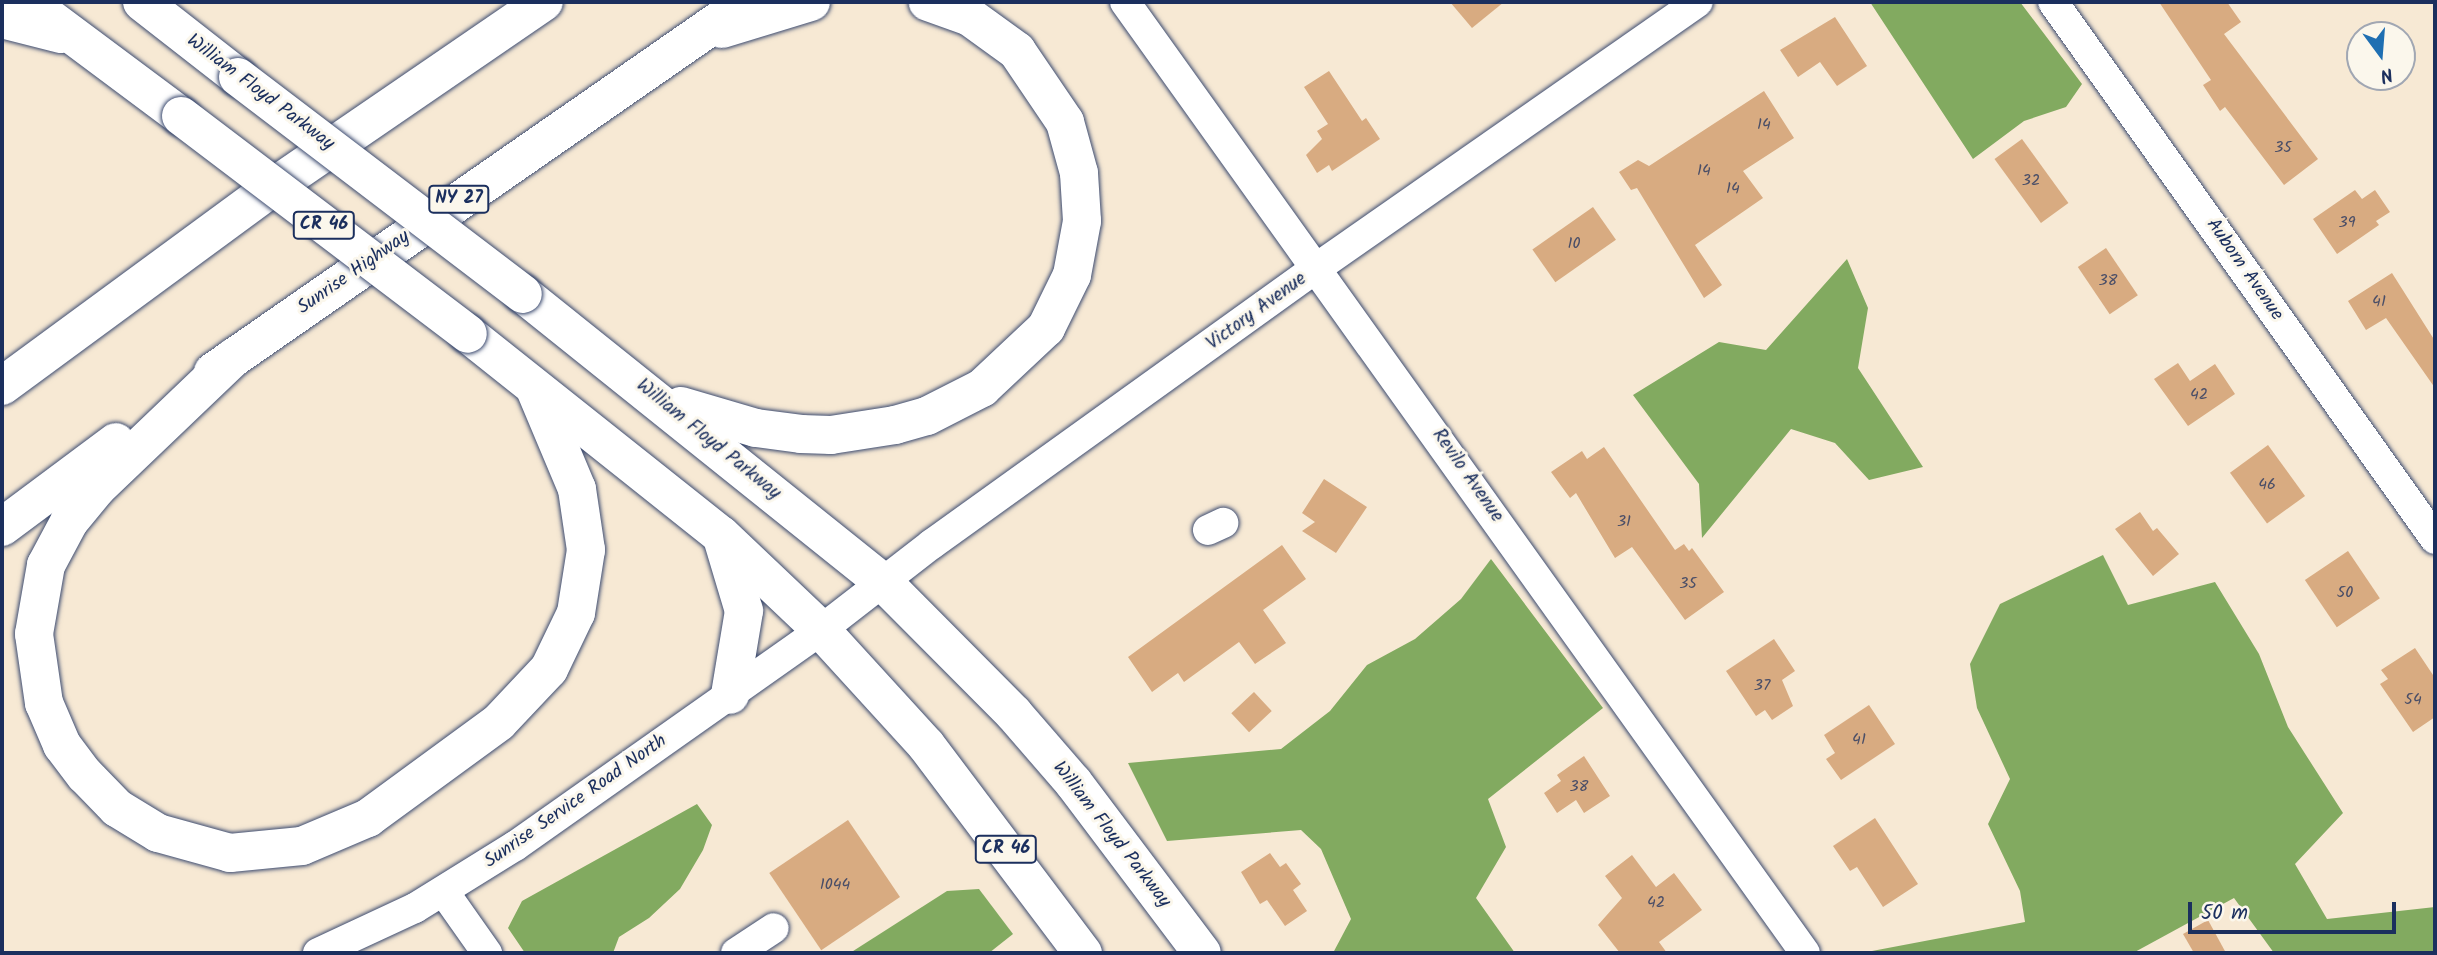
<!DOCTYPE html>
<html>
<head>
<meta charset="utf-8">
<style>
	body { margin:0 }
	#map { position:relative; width:2437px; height:955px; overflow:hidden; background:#f7e9d4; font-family:Kalam,sans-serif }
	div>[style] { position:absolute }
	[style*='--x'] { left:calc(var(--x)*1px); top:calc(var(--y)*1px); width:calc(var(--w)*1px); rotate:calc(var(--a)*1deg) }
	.forest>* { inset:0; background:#82aa60 }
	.building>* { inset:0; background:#d8ab81; transform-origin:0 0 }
	.roads { filter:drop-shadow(0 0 2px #3c4b70) drop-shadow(0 0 2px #3c4b70) }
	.minor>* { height:30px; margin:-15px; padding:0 15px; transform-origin:15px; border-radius:15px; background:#fff }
	.highway>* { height:38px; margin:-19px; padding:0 19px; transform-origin:19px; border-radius:19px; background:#fff }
	.bridges { filter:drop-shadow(0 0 2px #3c4b70) drop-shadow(0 0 2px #3c4b70) }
	.highway-bridge>* { height:38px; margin:-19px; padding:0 19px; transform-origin:19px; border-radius:19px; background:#fff }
	span { translate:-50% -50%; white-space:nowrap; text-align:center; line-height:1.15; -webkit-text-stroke:6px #fbf7ec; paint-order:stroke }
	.number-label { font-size:16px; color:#4a4e67 }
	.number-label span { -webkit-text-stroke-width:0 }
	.shield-label span { padding:2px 5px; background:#fbf7ec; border:2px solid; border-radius:5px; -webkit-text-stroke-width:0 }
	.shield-label { font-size:18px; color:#1b2f5e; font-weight:700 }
	.street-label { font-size:19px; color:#1b2f5e }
	.frame { position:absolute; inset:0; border:4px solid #1b2f5e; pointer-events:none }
	.north { position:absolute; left:2346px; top:21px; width:70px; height:70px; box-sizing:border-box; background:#fbf7ec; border:2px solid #a1a7b3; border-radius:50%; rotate:164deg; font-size:19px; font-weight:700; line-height:28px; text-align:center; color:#1b2f5e }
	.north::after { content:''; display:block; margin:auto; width:24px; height:32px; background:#1f6fb2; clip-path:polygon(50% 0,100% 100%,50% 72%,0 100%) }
	.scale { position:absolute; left:2188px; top:902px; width:208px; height:32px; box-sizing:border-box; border:4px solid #1b2f5e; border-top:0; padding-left:9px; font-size:21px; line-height:24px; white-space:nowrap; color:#1b2f5e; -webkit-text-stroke:5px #fbf7ec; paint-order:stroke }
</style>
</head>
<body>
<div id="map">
	<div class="forest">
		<div style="clip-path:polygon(1870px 2px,2020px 2px,2082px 84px,2066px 107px,2024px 121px,1973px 159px)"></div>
		<div style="clip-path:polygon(1847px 259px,1868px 308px,1858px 368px,1923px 467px,1869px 480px,1835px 443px,1791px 429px,1702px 538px,1699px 484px,1633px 395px,1719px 342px,1766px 350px)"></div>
		<div style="clip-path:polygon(2103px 555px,2128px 605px,2215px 582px,2259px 654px,2288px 727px,2343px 813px,2295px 864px,2327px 919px,2435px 907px,2435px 953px,2274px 953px,2234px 898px,2133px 953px,1872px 951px,2025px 922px,2020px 891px,1988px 824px,2010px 779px,1977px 708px,1970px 664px,2000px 604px)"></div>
		<div style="clip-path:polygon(1491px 559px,1603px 708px,1488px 799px,1506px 847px,1476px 898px,1515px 953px,1333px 953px,1351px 919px,1321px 849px,1301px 830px,1167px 841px,1128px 763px,1281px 749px,1330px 711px,1367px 665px,1415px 639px,1461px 599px)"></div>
		<div style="clip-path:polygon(697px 804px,712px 825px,703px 850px,680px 889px,649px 918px,619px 937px,613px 953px,525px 953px,508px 928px,522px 901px)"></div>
		<div style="clip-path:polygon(979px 889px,1013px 934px,989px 953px,850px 953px,947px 891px)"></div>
	</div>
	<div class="building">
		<div style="clip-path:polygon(1450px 2px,1504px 2px,1472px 28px)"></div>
		<div style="clip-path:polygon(2159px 2px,2227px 2px,2241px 22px,2224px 34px,2318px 159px,2284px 185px,2225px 107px,2220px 111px,2203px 85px,2211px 80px)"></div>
		<div style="clip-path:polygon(1835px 17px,1867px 66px,1837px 86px,1820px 62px,1798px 77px,1780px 50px)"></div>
		<div style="clip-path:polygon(1329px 71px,1362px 121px,1366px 118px,1380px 139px,1332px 171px,1329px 165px,1317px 173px,1306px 155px,1322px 139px,1317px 131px,1328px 124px,1304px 87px)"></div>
		<div style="clip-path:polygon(1764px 91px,1794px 138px,1743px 171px,1763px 198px,1695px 245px,1722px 285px,1704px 298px,1637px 188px,1631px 190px,1619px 172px,1638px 160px,1649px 166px)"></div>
		<div style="left:2022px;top:139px;width:79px;height:34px;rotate:54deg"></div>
		<div style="clip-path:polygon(2355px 190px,2362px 199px,2375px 190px,2390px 212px,2376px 221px,2379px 225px,2337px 254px,2313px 219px)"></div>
		<div style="left:1593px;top:207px;width:40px;height:74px;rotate:55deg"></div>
		<div style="left:2106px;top:248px;width:57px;height:34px;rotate:56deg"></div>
		<div style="clip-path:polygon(2392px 273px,2435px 341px,2435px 388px,2386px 318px,2366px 330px,2348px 301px)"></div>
		<div style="clip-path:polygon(2178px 363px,2190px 381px,2215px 364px,2235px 394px,2188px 426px,2154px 379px)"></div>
		<div style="left:2268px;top:445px;width:63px;height:47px;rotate:54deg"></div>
		<div style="clip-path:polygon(1604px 447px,1675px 550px,1684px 544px,1689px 551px,1692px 548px,1724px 592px,1685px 620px,1632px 547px,1615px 558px,1576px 493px,1570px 498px,1551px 472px,1582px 451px,1587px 459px)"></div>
		<div style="clip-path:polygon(1324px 479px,1367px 507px,1336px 553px,1302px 531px,1315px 522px,1302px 513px)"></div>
		<div style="clip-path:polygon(2140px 512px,2153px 531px,2157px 528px,2179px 554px,2153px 576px,2115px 529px)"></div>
		<div style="clip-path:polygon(1282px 545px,1306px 579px,1263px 610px,1286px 643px,1255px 664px,1239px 642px,1184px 682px,1178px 673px,1152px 692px,1128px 657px)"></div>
		<div style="left:2348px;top:551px;width:57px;height:52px;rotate:56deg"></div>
		<div style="clip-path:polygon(1774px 639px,1795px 671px,1782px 680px,1793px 706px,1772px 720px,1765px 710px,1756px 716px,1726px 671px)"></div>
		<div style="clip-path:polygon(2415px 648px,2435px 678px,2435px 717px,2413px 732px,2380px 684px,2388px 679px,2381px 670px)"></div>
		<div style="left:1254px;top:692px;width:26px;height:31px;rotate:47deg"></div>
		<div style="clip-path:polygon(1869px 705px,1895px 744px,1841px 780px,1826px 759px,1835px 753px,1824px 735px)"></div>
		<div style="clip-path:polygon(1584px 756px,1610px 796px,1584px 813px,1576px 800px,1557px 813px,1544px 793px,1561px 781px,1557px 775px)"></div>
		<div style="clip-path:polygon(1875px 818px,1918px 884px,1883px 907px,1857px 867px,1850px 871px,1833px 846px)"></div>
		<div style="left:848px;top:820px;width:93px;height:95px;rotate:56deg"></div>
		<div style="clip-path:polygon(1270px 853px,1280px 867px,1286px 863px,1301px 884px,1293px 890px,1307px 911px,1285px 926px,1267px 900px,1260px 904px,1241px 872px)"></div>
		<div style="clip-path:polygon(1632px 855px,1656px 887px,1674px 873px,1702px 910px,1659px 942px,1667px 953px,1620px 953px,1598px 925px,1622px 898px,1605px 876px)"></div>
		<div style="clip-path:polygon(2208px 920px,2226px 953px,2194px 953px,2183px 934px)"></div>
	</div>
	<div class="roads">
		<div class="minor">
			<div style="--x:1125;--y:2;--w:1169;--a:54.43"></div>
			<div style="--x:2053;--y:2;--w:659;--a:54.57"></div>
			<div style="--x:1208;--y:530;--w:17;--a:-25"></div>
			<div style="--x:444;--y:892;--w:75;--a:54.8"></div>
			<div style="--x:318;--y:953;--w:107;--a:-24.9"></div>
			<div style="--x:415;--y:908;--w:118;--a:-31.8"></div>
			<div style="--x:515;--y:846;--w:375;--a:-35.2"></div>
			<div style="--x:821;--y:630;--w:140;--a:-37.8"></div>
			<div style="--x:932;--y:544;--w:475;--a:-35.7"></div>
			<div style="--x:1318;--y:267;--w:463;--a:-34.9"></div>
			<div style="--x:736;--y:953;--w:45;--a:-33.3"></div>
		</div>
		<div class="highway">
			<div style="--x:28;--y:2;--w:191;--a:36.7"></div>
			<div style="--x:142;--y:2;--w:122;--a:38"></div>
			<div style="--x:2;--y:19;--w:61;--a:14.3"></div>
			<div style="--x:722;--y:29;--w:93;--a:-16.9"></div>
			<div style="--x:523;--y:294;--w:461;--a:38.7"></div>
			<div style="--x:883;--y:582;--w:186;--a:45.2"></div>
			<div style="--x:1014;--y:714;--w:90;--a:49.1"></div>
			<div style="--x:1073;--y:782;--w:214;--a:53"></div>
			<div style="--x:468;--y:334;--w:323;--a:38.5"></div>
			<div style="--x:721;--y:535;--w:138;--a:43.5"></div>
			<div style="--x:821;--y:630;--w:156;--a:47.6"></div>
			<div style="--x:926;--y:745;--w:261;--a:53"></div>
			<div style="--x:234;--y:357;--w:190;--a:136.3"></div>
			<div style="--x:97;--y:488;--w:44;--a:129.5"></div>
			<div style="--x:69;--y:522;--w:49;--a:118.1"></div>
			<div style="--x:46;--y:565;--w:70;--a:99.9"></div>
			<div style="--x:34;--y:634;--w:70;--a:81.8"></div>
			<div style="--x:44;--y:703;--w:46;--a:66.8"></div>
			<div style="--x:62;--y:745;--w:38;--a:53"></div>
			<div style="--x:85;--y:775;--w:46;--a:45.9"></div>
			<div style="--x:117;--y:808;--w:48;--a:31.4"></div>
			<div style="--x:158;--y:833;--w:75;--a:15.5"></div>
			<div style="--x:230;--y:853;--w:72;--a:-5.6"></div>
			<div style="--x:302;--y:846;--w:72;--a:-23"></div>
			<div style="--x:368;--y:818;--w:162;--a:-36.2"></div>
			<div style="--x:499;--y:722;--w:73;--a:-46.7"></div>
			<div style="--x:549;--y:669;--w:62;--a:-64.3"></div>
			<div style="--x:576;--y:613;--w:64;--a:-81"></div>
			<div style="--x:586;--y:550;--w:62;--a:-98.4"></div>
			<div style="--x:577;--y:489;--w:108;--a:-112.8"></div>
			<div style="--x:213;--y:372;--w:649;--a:-34.77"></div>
			<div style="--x:2;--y:386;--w:331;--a:-36.3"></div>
			<div style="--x:269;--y:190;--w:333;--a:-34.4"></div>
			<div style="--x:681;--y:406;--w:78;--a:16.3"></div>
			<div style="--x:756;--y:428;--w:45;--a:7.6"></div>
			<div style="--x:801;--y:434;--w:30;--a:2"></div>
			<div style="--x:831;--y:435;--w:65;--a:-8.9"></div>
			<div style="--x:895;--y:425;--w:33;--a:-16"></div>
			<div style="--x:927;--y:416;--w:62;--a:-27"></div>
			<div style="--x:982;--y:388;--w:88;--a:-43.2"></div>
			<div style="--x:1046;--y:328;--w:59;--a:-63.9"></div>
			<div style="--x:1072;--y:275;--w:55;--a:-79.5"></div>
			<div style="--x:1082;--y:221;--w:48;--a:-93.6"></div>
			<div style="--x:1079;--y:173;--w:53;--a:-105.4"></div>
			<div style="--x:1065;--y:122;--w:86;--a:-124.1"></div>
			<div style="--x:1017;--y:51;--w:58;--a:-144.1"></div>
			<div style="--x:970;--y:17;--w:45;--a:-160.3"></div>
			<div style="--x:2;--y:527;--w:142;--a:-36.7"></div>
			<div style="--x:723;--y:541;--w:73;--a:73.3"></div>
			<div style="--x:744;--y:611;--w:85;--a:99.5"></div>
		</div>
	</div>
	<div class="bridges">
		<div class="highway-bridge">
			<div style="--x:238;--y:77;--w:358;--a:37.3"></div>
			<div style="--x:181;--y:116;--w:360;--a:37.2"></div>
		</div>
	</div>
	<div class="number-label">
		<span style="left:1764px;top:125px">14</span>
		<span style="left:2283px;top:148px">35</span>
		<span style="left:1704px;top:171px">14</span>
		<span style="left:2031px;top:181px">32</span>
		<span style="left:1733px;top:189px">14</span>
		<span style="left:2347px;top:223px">39</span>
		<span style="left:1574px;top:244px">10</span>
		<span style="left:2108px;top:281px">38</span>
		<span style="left:2379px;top:302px">41</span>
		<span style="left:2199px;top:395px">42</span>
		<span style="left:2267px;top:485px">46</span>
		<span style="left:1624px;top:522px">31</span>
		<span style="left:1688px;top:584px">35</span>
		<span style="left:2345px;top:593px">50</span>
		<span style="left:1762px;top:686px">37</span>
		<span style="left:2413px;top:700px">54</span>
		<span style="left:1859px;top:740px">41</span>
		<span style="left:1579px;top:787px">38</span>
		<span style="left:835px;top:885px">1044</span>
		<span style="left:1656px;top:903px">42</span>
	</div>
	<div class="shield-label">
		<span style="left:459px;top:199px">NY 27</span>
		<span style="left:324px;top:225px">CR 46</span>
		<span style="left:1006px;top:849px">CR 46</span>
	</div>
	<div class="street-label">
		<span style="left:260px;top:93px;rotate:37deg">William Floyd Parkway</span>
		<span style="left:2244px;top:270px;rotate:55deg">Auborn Avenue</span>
		<span style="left:354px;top:273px;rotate:-35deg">Sunrise Highway</span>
		<span style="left:1257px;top:312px;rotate:-36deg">Victory Avenue</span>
		<span style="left:708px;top:440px;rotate:39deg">William Floyd Parkway</span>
		<span style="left:1467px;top:476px;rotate:55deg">Revilo Avenue</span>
		<span style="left:576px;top:802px;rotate:-35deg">Sunrise Service Road North</span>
		<span style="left:1111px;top:835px;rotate:52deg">William Floyd Parkway</span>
	</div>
	<div class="frame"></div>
	<div class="north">N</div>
	<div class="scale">50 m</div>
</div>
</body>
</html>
